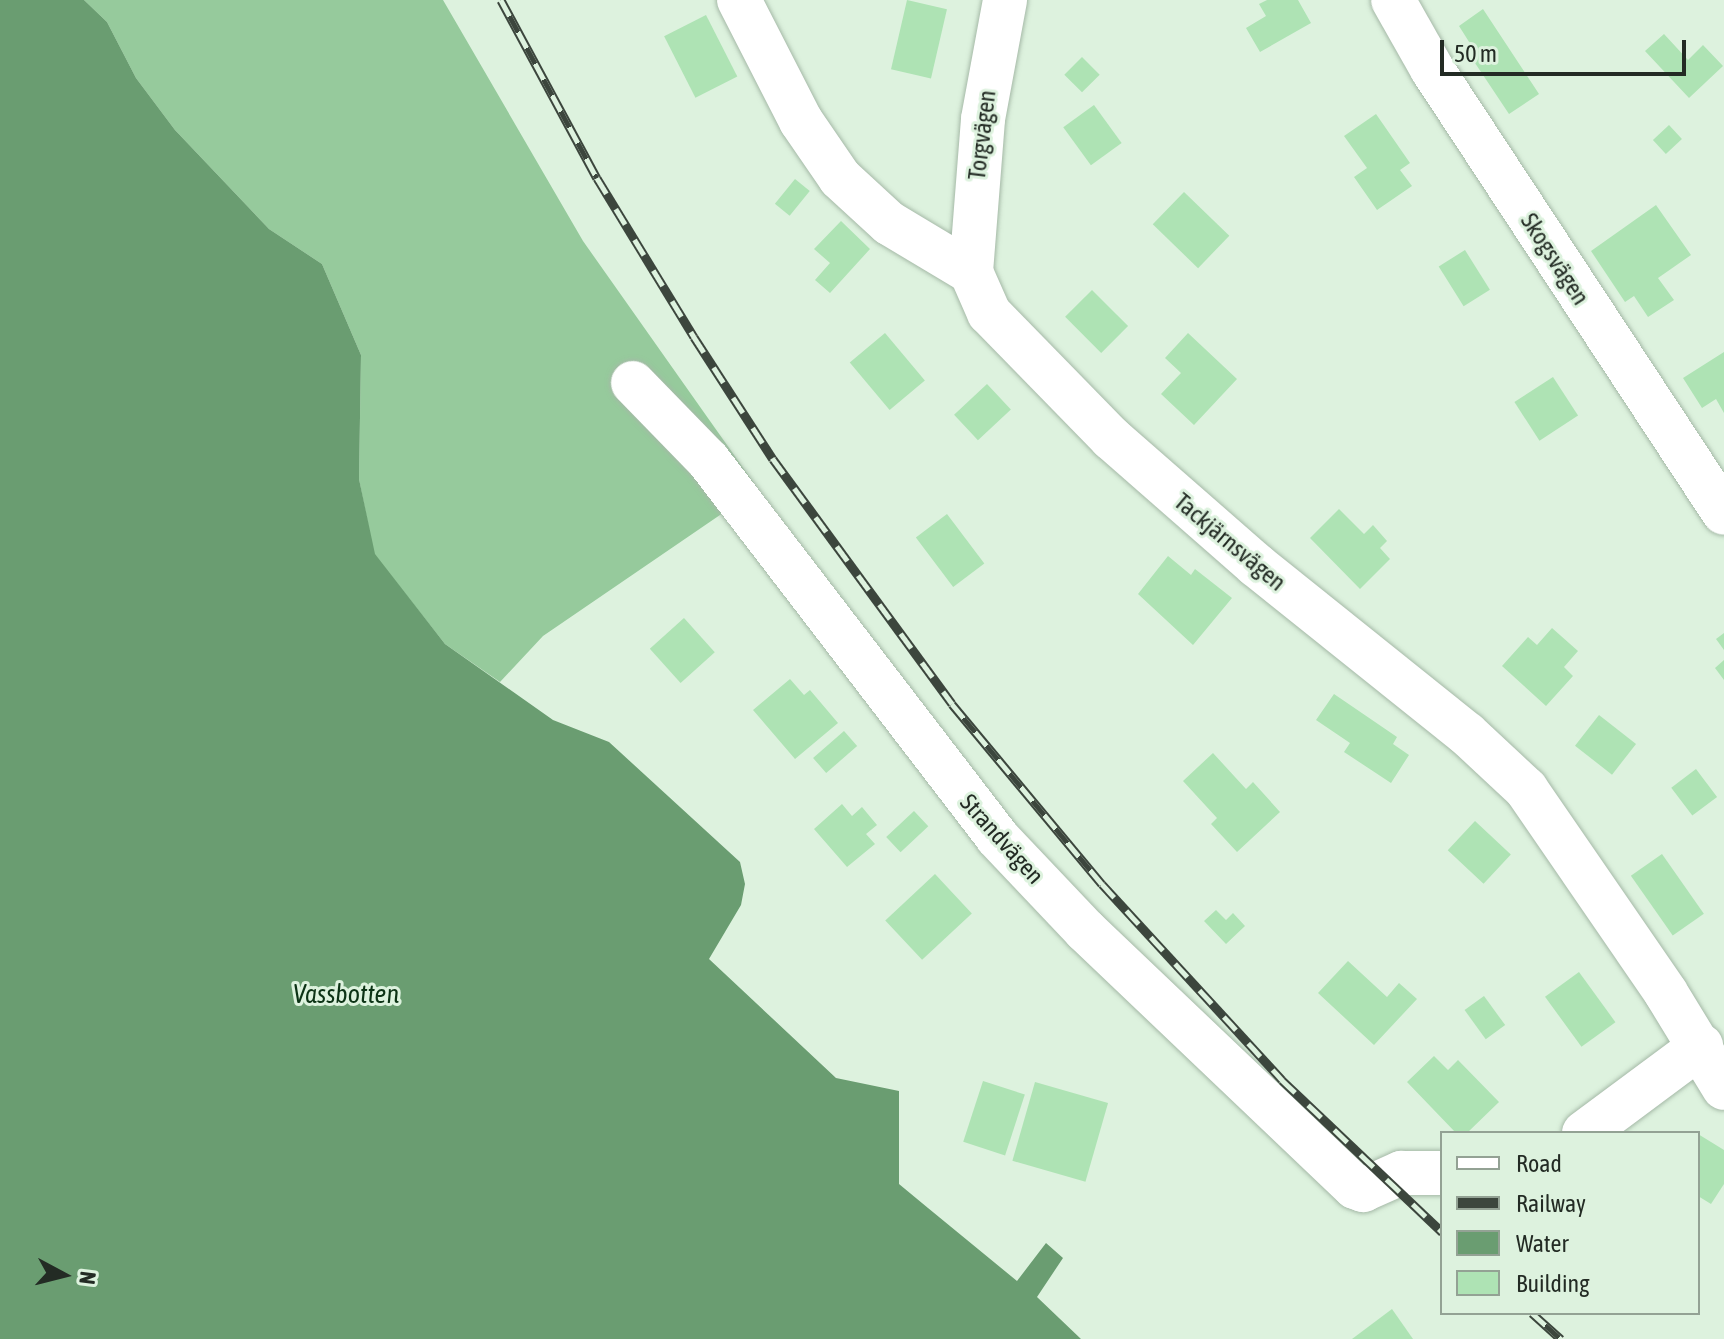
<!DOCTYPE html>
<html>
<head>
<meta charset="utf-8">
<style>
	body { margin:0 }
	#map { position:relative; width:1724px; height:1339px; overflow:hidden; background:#ddf2de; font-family:"Asap Condensed",sans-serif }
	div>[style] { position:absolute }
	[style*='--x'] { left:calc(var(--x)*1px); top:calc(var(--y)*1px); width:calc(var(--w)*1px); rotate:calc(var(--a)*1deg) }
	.forest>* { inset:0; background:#96ca9c }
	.water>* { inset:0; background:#6a9d71 }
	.building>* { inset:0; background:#aee3b4; transform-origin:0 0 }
	.roads { filter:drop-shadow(0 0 2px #a5b9a7) drop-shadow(0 0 2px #a5b9a7) }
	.minor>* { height:44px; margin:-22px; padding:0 22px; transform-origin:22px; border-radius:22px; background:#fff }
	.rail>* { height:9px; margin-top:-4.5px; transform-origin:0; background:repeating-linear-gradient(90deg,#ddf2de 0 18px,#3c463d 0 36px); box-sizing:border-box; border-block:2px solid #3c463d }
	span { translate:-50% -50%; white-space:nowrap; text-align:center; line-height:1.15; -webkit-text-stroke:6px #ddf2de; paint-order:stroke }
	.street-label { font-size:24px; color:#232b24 }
	.water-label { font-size:26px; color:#0c3315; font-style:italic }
	.legend { position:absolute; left:1440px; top:1131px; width:260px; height:184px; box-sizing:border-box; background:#ddf2de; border:2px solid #93a294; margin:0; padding:10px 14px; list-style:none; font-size:24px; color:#232b24 }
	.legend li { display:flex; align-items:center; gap:16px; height:40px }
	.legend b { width:40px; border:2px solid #93a294 }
	.north { position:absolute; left:24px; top:1235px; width:80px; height:80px; -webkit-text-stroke:6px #ddf2de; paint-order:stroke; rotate:97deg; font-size:22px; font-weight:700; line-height:32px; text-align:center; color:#232b24 }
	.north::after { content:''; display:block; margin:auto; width:28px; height:36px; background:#232b24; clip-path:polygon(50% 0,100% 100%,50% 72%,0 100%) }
	.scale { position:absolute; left:1440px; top:40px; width:246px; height:36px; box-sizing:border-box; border:4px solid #232b24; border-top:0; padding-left:10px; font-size:24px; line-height:28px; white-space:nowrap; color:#232b24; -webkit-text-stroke:6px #ddf2de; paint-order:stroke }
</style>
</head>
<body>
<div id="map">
	<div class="forest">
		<div style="clip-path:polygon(84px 0,443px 0,583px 241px,758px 489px,543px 636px,500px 682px,445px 644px,374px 554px,359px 479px,361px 355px,322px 264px,269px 229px,175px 130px,136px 78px,107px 22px)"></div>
	</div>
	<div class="water">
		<div style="clip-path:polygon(0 0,84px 0,107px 22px,136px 78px,175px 130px,269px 229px,322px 264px,361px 355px,359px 479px,375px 554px,445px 644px,553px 720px,609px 742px,740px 862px,745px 884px,741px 905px,709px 959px,836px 1078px,899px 1091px,899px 1184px,928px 1208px,1017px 1281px,1046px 1243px,1063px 1258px,1037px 1297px,1081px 1339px,0 1339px)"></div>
	</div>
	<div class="building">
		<div style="left:907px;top:0;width:41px;height:71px;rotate:13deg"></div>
		<div style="clip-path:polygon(1267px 0,1298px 0,1311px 23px,1260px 52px,1246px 28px,1266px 16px,1259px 4px)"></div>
		<div style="clip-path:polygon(1483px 9px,1539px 94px,1509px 114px,1465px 48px,1471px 45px,1459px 26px)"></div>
		<div style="left:706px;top:15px;width:69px;height:47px;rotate:63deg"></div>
		<div style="clip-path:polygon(1664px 34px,1688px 60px,1703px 45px,1723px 66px,1689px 98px,1645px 51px)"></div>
		<div style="left:1082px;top:57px;width:25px;height:25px;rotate:45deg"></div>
		<div style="left:1094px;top:105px;width:47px;height:38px;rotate:54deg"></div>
		<div style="clip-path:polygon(1376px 114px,1410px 163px,1400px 170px,1412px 186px,1377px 210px,1354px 177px,1367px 168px,1344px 136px)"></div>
		<div style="left:1669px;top:125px;width:19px;height:22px;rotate:47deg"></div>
		<div style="left:795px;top:179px;width:19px;height:32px;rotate:39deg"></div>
		<div style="left:1184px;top:192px;width:63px;height:45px;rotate:44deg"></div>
		<div style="clip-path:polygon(1656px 205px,1691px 255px,1658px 278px,1674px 300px,1648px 317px,1634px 296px,1625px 302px,1591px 251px)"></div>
		<div style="clip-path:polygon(841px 221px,870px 249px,830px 293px,815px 280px,830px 263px,814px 249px)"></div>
		<div style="left:1465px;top:250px;width:47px;height:31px;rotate:58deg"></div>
		<div style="left:1092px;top:290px;width:51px;height:38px;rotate:45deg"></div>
		<div style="left:885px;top:333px;width:62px;height:46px;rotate:50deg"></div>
		<div style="clip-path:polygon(1188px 333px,1237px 379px,1194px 425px,1161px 394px,1181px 373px,1165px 358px)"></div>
		<div style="clip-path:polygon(1724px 352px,1724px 413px,1716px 399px,1702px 408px,1683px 378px)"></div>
		<div style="left:1553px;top:377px;width:46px;height:46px;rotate:57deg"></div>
		<div style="left:987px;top:384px;width:35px;height:45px;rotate:47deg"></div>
		<div style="clip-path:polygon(1339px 509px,1364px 534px,1373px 525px,1387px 541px,1380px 548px,1390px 559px,1360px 589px,1310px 538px)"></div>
		<div style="left:947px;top:514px;width:62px;height:39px;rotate:53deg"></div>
		<div style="clip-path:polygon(1168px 556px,1191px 575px,1195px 569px,1232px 598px,1193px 645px,1138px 594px)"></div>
		<div style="left:684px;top:618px;width:46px;height:46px;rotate:48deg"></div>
		<div style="clip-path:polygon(1552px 628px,1578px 651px,1564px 667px,1573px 676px,1546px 706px,1502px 666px,1528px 637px,1537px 645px)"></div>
		<div style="clip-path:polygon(1724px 633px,1724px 650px,1716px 639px)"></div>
		<div style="clip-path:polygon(1724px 660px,1724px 680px,1715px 668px)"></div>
		<div style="clip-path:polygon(790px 679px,804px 695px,810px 690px,838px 723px,795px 759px,753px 710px)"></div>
		<div style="clip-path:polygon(1334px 694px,1397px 737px,1393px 744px,1409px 755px,1391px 783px,1344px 752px,1350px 743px,1316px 720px)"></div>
		<div style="left:1599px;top:715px;width:47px;height:39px;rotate:38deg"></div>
		<div style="left:844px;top:731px;width:20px;height:41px;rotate:49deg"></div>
		<div style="clip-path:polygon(1213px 753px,1246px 789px,1253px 782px,1280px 812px,1237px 852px,1211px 824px,1217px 818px,1183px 781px)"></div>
		<div style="left:1696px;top:769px;width:35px;height:31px;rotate:53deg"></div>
		<div style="clip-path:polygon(842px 804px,852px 816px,862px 807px,877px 825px,866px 834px,875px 844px,847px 867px,814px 829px)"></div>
		<div style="left:914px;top:811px;width:21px;height:38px;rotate:47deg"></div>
		<div style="left:1475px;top:821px;width:49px;height:40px;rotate:43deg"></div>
		<div style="left:1662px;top:854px;width:73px;height:38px;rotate:55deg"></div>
		<div style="left:935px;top:874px;width:54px;height:68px;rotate:47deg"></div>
		<div style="clip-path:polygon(1216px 910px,1226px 920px,1233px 913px,1245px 926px,1226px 944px,1204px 921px)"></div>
		<div style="clip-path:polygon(1348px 961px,1387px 997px,1399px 983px,1417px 999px,1374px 1045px,1318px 993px)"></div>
		<div style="left:1579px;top:972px;width:62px;height:42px;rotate:54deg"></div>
		<div style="left:1484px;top:996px;width:36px;height:24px;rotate:54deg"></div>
		<div style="clip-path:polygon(1434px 1056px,1448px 1070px,1458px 1060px,1499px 1102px,1467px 1133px,1456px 1133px,1407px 1082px)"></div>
		<div style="left:983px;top:1081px;width:44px;height:64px;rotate:18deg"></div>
		<div style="left:1035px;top:1082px;width:76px;height:82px;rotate:16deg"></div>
		<div style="clip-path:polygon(1698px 1134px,1724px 1150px,1724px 1184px,1711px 1204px,1698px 1196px)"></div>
		<div style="clip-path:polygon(1392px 1309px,1413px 1339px,1352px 1339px)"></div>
	</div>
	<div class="roads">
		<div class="minor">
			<div style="--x:739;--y:0;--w:136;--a:62.9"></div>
			<div style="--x:801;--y:121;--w:69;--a:55.6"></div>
			<div style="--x:840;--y:178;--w:67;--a:42.6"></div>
			<div style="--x:889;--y:223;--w:96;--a:30.9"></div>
			<div style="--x:971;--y:272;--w:45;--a:66.3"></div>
			<div style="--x:989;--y:313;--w:175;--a:45.7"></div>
			<div style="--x:1111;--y:438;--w:193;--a:41.2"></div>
			<div style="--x:1256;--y:565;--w:270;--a:38.7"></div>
			<div style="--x:1467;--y:734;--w:81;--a:43"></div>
			<div style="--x:1526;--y:789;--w:247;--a:55.5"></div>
			<div style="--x:1666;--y:993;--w:111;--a:58.6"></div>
			<div style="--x:1393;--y:0;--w:79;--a:60.5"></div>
			<div style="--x:1432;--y:69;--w:531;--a:56.67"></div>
			<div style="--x:971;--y:272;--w:153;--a:-85.5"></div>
			<div style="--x:983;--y:119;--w:121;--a:-79.5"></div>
			<div style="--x:633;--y:383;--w:107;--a:45.8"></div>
			<div style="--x:708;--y:460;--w:475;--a:52.5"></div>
			<div style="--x:997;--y:837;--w:128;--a:46.6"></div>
			<div style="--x:1085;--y:930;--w:373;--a:43.6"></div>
			<div style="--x:1355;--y:1187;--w:9;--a:21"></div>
			<div style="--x:1363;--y:1190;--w:42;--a:-24.1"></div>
			<div style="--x:1401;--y:1173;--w:41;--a:0"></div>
			<div style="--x:1584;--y:1133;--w:146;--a:-36.6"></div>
		</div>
	</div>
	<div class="rail">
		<div style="--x:501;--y:0;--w:202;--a:61.7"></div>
		<div style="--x:597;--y:178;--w:186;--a:58.6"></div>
		<div style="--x:694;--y:337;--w:145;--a:57.1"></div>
		<div style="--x:773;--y:459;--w:303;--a:53.8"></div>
		<div style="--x:952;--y:704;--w:234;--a:50.2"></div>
		<div style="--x:1102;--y:884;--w:266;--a:47.4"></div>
		<div style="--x:1282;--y:1080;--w:221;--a:43.5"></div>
		<div style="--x:1532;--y:1313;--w:39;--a:42"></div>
	</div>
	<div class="street-label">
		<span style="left:982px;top:135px;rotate:-83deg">Torgvägen</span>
		<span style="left:1555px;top:259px;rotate:57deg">Skogsvägen</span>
		<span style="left:1230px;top:542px;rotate:40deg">Tackjärnsvägen</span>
		<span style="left:1002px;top:839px;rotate:48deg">Strandvägen</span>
	</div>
	<div class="water-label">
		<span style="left:346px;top:995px">Vassbotten</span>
	</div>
	<ul class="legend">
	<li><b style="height:10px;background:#fff"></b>Road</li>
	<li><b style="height:10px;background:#3c463d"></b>Railway</li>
	<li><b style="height:22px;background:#6a9d71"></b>Water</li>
	<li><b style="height:22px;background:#aee3b4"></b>Building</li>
	</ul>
	<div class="north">N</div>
	<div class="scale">50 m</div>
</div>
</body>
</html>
